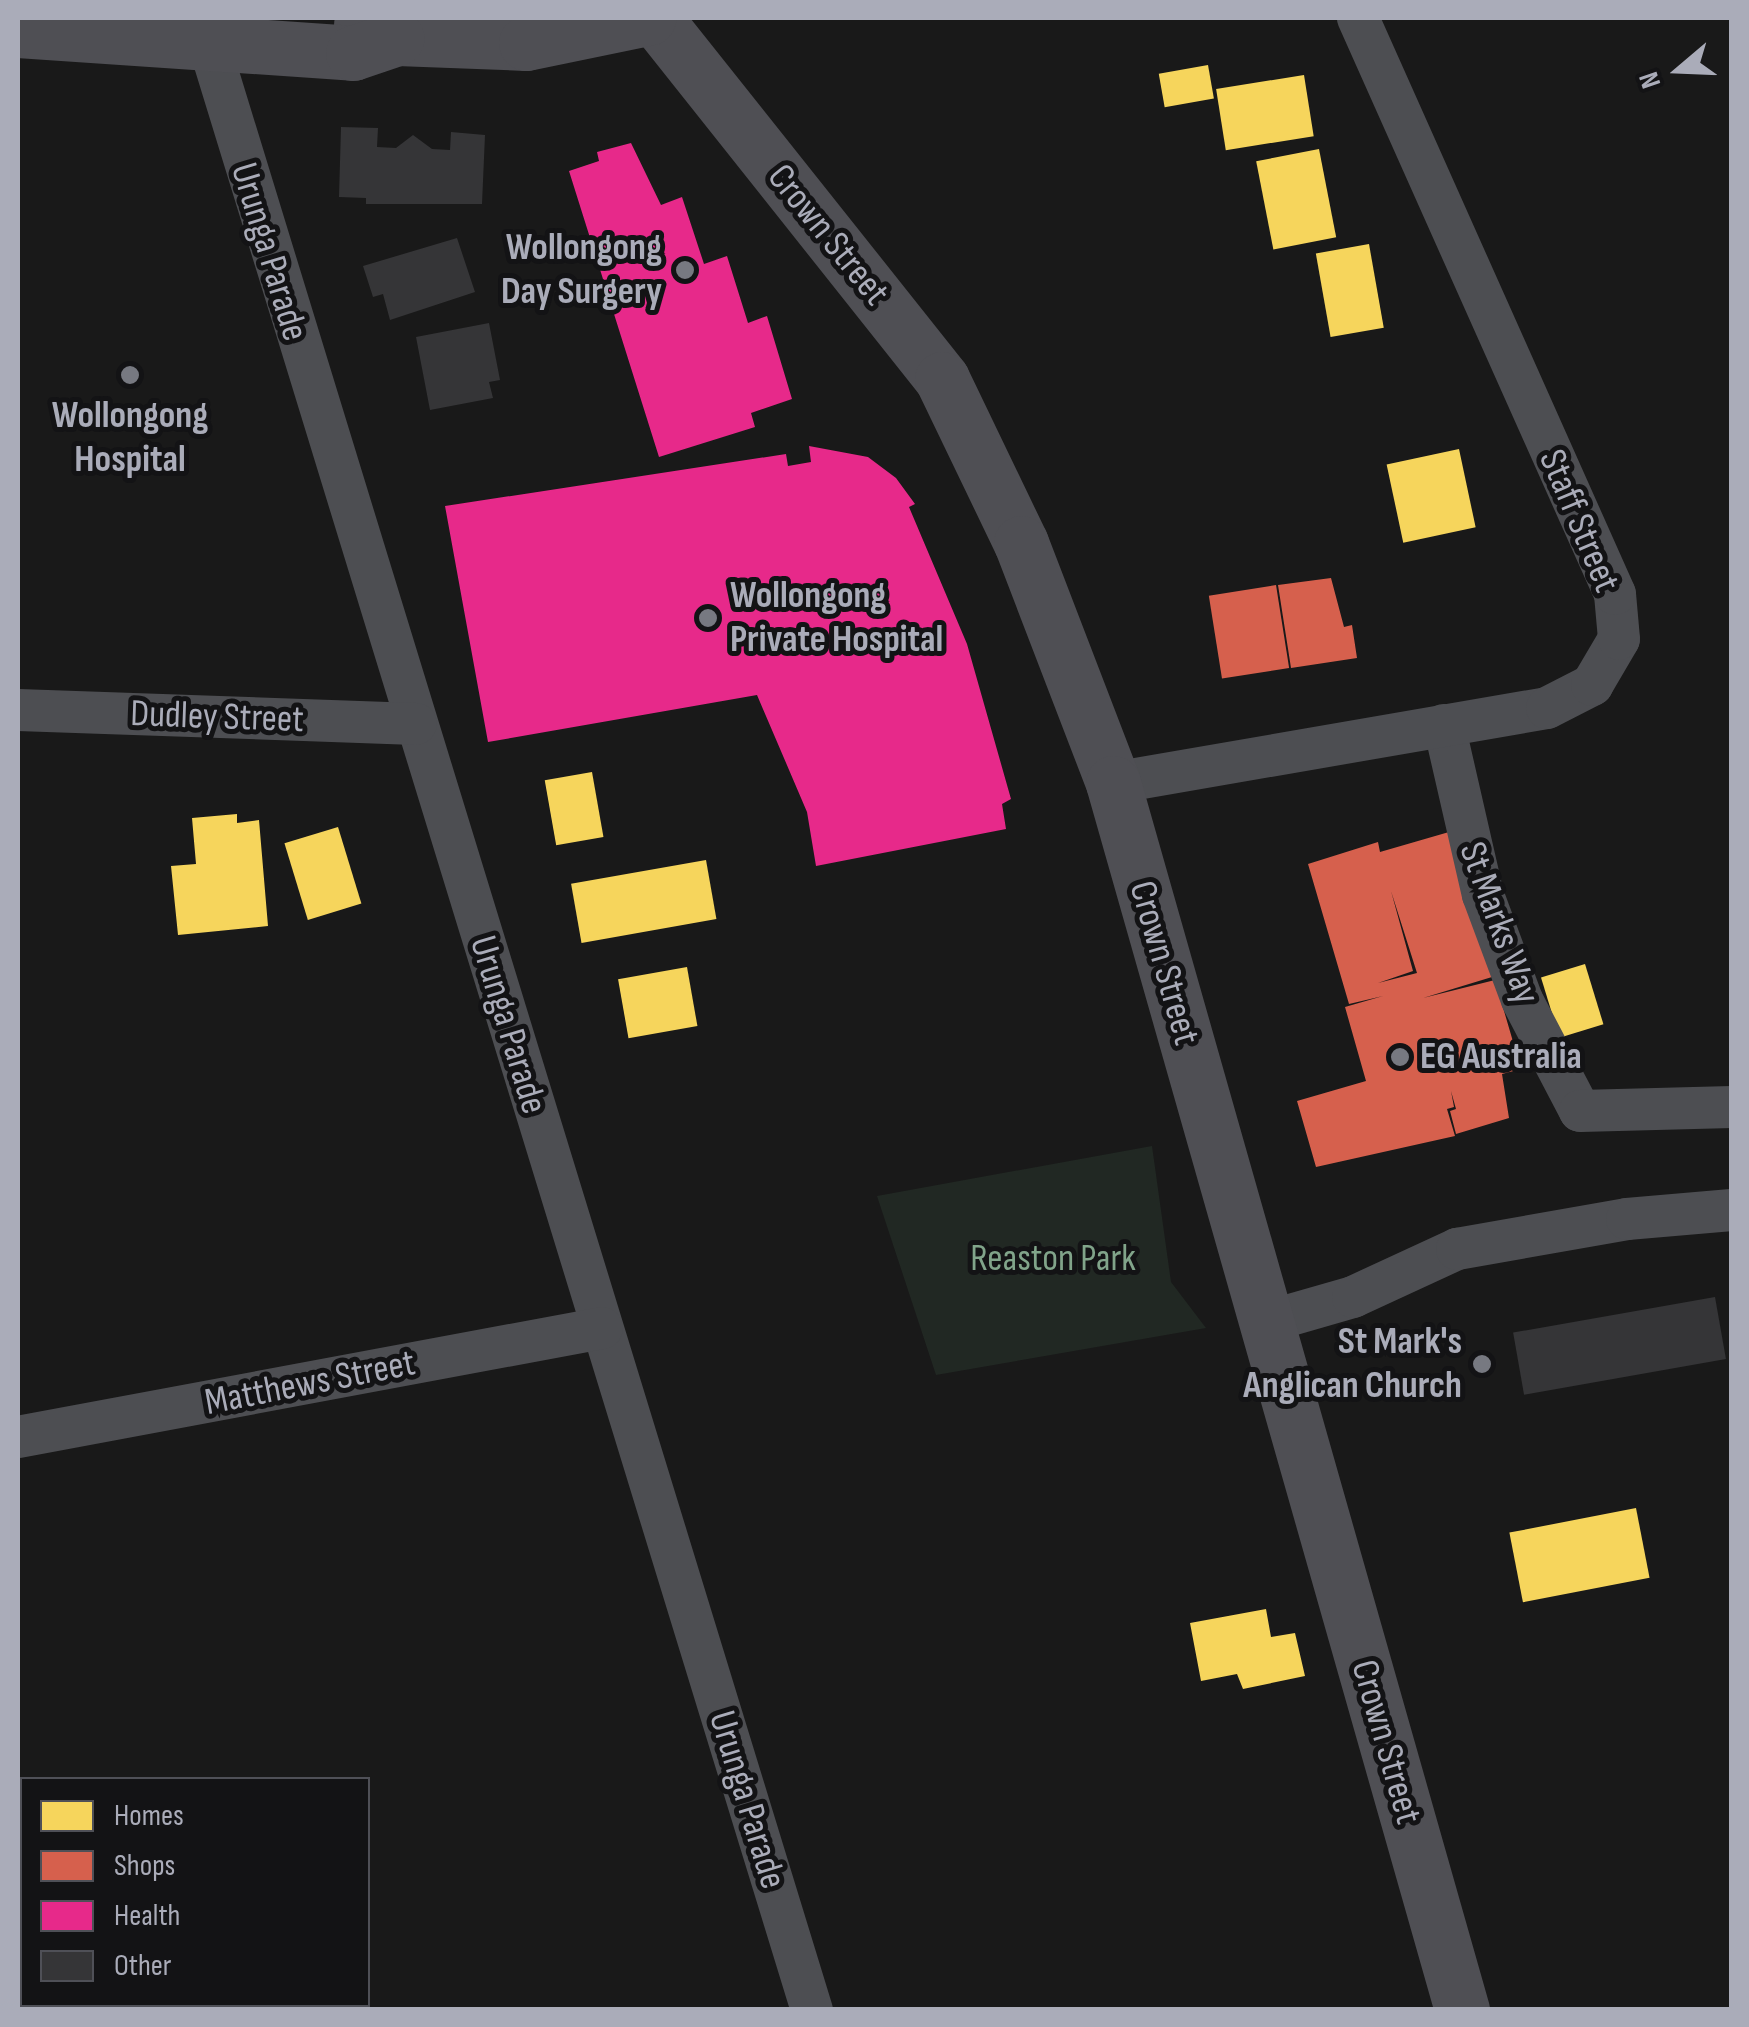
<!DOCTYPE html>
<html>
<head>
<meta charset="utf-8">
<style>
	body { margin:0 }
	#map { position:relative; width:1749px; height:2027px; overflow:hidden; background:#191919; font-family:"Sofia Sans Condensed",sans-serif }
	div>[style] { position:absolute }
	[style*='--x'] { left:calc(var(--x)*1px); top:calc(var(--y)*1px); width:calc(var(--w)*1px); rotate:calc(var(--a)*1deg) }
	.green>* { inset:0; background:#212823 }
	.homes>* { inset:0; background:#f6d55c; transform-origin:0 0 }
	.shops>* { inset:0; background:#d6604d; transform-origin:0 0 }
	.health>* { inset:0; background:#e7298a }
	.building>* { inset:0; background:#353537; transform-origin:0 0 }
	.minor>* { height:42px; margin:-21px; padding:0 21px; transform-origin:21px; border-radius:21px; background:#4d4e52 }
	.major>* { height:55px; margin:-27.5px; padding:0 27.5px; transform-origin:27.5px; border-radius:27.5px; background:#4f4f54 }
	.dots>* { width:28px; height:28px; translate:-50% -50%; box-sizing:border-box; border:5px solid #131315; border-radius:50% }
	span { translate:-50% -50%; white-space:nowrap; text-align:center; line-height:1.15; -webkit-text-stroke:10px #131315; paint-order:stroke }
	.street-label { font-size:38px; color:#aaacb9 }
	.poi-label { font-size:38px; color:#aaacb9; font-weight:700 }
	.right { translate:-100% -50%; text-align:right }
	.left { translate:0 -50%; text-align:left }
	.park-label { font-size:38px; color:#81a48a }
	.frame { position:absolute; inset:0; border:20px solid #aaacb9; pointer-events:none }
	.legend { position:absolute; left:20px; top:1777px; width:350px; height:230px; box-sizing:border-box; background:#131315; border:2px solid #4f5057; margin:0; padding:12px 18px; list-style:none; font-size:30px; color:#aaacb9 }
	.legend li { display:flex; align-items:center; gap:20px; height:50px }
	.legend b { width:50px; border:2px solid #4f5057 }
	.north { position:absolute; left:1629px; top:20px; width:100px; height:100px; -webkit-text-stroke:8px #131315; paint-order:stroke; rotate:251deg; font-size:28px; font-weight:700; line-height:40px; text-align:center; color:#aaacb9 }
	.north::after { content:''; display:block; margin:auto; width:35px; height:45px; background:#aaacb9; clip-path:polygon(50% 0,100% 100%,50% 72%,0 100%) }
</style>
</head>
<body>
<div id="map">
	<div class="green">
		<div style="clip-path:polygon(1152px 1146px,1171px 1282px,1206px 1328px,936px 1375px,877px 1196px)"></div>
	</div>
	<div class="homes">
		<div style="left:1208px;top:65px;width:34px;height:50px;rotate:80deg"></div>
		<div style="left:1304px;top:75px;width:62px;height:89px;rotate:81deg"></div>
		<div style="left:1319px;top:149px;width:90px;height:64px;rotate:79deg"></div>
		<div style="left:1369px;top:244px;width:85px;height:54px;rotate:80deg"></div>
		<div style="left:1459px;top:449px;width:80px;height:74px;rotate:78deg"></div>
		<div style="left:592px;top:772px;width:66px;height:48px;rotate:80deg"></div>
		<div style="clip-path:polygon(237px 814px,237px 823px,259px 820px,268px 926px,178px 935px,171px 866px,196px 864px,192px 818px)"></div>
		<div style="left:338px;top:827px;width:80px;height:56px;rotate:73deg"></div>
		<div style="left:706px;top:860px;width:60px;height:137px;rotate:80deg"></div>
		<div style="left:1585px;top:964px;width:63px;height:46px;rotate:73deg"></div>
		<div style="left:687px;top:967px;width:60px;height:70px;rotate:80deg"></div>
		<div style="left:1636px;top:1508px;width:71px;height:129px;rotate:79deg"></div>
		<div style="clip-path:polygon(1266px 1609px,1271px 1637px,1295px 1633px,1305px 1676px,1243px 1689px,1237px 1674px,1201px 1681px,1190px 1623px)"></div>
	</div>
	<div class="shops">
		<div style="clip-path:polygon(1331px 578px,1344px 627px,1352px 625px,1357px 658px,1291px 668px,1278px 585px)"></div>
		<div style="left:1276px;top:585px;width:84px;height:68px;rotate:81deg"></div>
		<div style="clip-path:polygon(evenodd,1449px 832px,1492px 977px,1423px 998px,1495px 980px,1521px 1069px,1502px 1074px,1509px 1118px,1456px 1134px,1450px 1111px,1456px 1109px,1451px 1091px,1454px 1107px,1447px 1109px,1455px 1136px,1316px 1167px,1297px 1101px,1366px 1081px,1345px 1007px,1383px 996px,1349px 1004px,1308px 864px,1378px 842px,1380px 852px,1449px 832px,1391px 891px,1417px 973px,1378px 983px,1413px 971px,1391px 891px)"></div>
	</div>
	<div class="health">
		<div style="clip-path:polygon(631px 143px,661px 205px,682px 197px,704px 264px,727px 256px,748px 323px,767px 316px,792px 399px,751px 413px,755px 427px,659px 457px,569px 171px,599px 161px,597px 152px)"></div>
		<div style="clip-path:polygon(809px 446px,868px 457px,896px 478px,915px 504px,909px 507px,967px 644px,1011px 799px,1002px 804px,1006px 829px,816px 866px,807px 812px,757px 695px,488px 742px,445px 506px,786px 454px,788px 466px,811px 462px)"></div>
	</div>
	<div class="building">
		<div style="clip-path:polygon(341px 127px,378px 128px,377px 147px,396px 148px,413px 135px,432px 149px,450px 150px,451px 132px,485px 135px,482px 204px,366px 204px,366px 198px,339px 197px)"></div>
		<div style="clip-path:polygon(457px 238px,475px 292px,390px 320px,383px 294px,373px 297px,363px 266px)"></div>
		<div style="clip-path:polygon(489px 323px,500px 380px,489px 382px,493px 398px,430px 410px,416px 337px)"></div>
		<div style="left:1715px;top:1297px;width:63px;height:205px;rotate:80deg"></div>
	</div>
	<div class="minor">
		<div style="--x:208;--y:41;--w:2060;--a:72.95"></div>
		<div style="--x:18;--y:710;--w:398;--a:2"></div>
		<div style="--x:1444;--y:725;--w:174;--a:77.1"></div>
		<div style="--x:1483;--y:895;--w:112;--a:69.6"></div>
		<div style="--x:1522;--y:1000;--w:125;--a:62.4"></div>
		<div style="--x:1580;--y:1111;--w:152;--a:-1.5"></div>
		<div style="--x:1113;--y:783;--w:440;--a:-9.8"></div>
		<div style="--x:1547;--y:708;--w:51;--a:-27.1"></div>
		<div style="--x:1592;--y:685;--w:53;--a:-59.6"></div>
		<div style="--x:1619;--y:639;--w:45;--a:-95.1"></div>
		<div style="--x:1615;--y:594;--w:631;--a:-114.05"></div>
		<div style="--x:1266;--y:1322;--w:91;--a:-16"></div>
		<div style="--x:1353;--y:1297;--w:115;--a:-24.8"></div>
		<div style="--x:1457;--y:1249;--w:173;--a:-10"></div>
		<div style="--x:1627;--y:1219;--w:105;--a:-4.9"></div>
		<div style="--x:18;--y:1437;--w:594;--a:-10.57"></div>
	</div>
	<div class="major">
		<div style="--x:655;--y:18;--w:461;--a:51.5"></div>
		<div style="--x:942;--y:379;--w:182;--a:64.3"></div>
		<div style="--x:1021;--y:543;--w:257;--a:69"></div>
		<div style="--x:1113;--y:783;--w:1276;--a:74.12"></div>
		<div style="--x:361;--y:25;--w:38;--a:20"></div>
		<div style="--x:397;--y:38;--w:129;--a:2.2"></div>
		<div style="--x:526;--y:43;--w:125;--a:-11.6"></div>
		<div style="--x:18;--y:30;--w:336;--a:3.9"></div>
		<div style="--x:353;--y:53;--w:46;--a:-18.8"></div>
	</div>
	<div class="dots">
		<div style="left:685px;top:270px;background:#777981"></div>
		<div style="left:130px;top:375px;background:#777981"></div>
		<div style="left:708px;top:618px;background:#777981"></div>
		<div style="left:1400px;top:1057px;background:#777981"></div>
		<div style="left:1482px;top:1364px;background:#777981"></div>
	</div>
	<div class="street-label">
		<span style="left:828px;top:235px;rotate:51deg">Crown Street</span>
		<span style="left:269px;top:252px;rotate:73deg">Urunga Parade</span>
		<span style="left:1579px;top:521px;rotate:67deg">Staff Street</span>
		<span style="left:217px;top:717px;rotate:2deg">Dudley Street</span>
		<span style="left:1499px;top:923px;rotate:70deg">St Marks Way</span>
		<span style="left:1164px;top:963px;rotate:74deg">Crown Street</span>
		<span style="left:508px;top:1025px;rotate:73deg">Urunga Parade</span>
		<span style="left:310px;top:1383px;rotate:-11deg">Matthews Street</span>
		<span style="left:1386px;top:1742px;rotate:74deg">Crown Street</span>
		<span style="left:747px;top:1800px;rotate:73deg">Urunga Parade</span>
	</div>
	<div class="poi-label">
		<span class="right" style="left:662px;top:270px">Wollongong<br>Day Surgery</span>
		<span style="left:130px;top:438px">Wollongong<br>Hospital</span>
		<span class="left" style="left:730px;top:618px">Wollongong<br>Private Hospital</span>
		<span class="left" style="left:1420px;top:1057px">EG Australia</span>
		<span class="right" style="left:1462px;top:1364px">St Mark's<br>Anglican Church</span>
	</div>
	<div class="park-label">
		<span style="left:1053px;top:1259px">Reaston Park</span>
	</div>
	<div class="frame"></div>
	<ul class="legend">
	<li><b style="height:28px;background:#f6d55c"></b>Homes</li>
	<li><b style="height:28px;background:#d6604d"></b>Shops</li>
	<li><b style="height:28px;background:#e7298a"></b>Health</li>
	<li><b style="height:28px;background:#353537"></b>Other</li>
	</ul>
	<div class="north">N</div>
</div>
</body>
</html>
